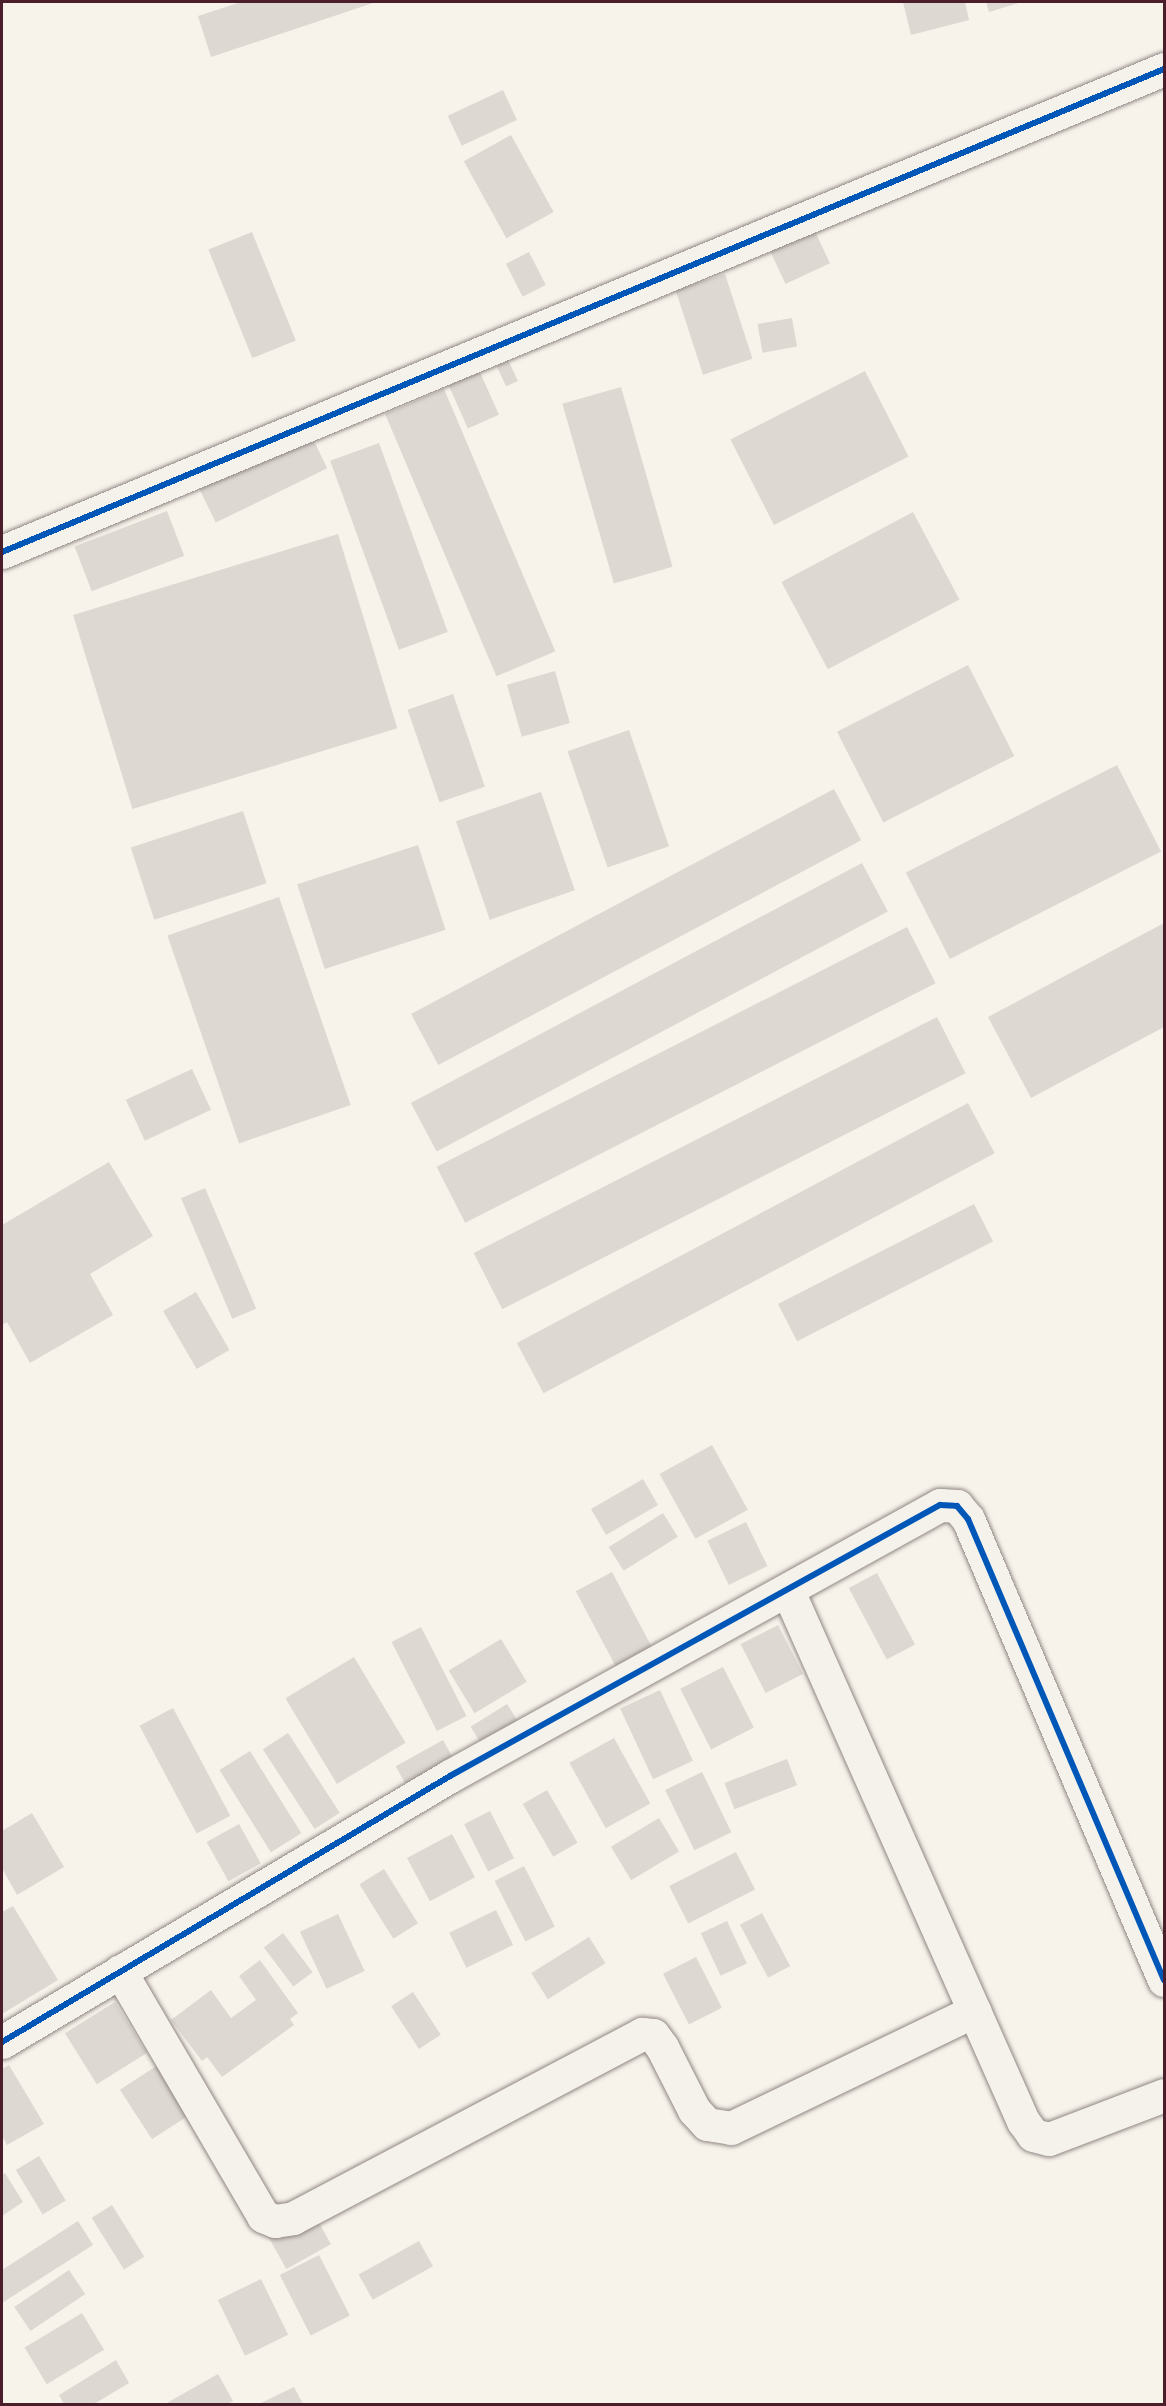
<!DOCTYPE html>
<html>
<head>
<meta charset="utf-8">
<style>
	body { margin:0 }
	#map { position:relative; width:1166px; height:2406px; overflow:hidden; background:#f7f3ea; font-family:"Balsamiq Sans",sans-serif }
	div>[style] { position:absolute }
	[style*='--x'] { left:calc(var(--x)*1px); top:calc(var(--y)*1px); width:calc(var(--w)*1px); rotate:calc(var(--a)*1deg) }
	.building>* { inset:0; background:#ddd8d2; transform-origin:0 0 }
	.roads { filter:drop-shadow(0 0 2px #908684) drop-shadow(0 0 2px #908684) }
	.street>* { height:33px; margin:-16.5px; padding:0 16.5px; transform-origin:16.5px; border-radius:16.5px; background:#f5f2ec }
	.cycleway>* { height:6px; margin:-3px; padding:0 3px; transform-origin:3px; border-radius:3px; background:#0057b8 }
	span { translate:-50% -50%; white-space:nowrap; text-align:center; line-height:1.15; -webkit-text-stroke:4.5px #fcf5e5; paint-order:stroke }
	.frame { position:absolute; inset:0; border:3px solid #4a1f2b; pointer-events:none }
</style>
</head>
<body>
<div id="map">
	<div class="building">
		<div style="clip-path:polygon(241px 2px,376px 2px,211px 57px,198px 16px)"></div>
		<div style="clip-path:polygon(903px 2px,965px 2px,969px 20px,911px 35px)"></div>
		<div style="clip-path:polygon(986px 2px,1022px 2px,989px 12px)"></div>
		<div style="left:503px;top:90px;width:33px;height:61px;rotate:65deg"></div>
		<div style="left:511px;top:135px;width:88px;height:54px;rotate:61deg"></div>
		<div style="left:813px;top:227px;width:40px;height:49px;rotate:65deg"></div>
		<div style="left:252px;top:232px;width:117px;height:47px;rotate:68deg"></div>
		<div style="left:529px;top:252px;width:37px;height:26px;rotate:63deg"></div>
		<div style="left:725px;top:274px;width:89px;height:52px;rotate:72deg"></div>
		<div style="left:792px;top:318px;width:29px;height:35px;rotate:80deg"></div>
		<div style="left:504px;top:351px;width:33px;height:13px;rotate:65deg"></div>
		<div style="left:479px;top:370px;width:49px;height:34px;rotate:66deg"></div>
		<div style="left:865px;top:371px;width:96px;height:151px;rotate:63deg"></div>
		<div style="left:621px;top:387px;width:187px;height:61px;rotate:74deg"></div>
		<div style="left:444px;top:389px;width:285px;height:64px;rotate:67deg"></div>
		<div style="left:311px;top:435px;width:37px;height:124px;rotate:64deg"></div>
		<div style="left:379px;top:443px;width:201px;height:52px;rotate:70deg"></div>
		<div style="left:167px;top:511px;width:48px;height:99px;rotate:69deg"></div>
		<div style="left:913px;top:512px;width:99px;height:149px;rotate:62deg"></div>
		<div style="left:338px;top:534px;width:203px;height:277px;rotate:73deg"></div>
		<div style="left:968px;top:665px;width:102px;height:147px;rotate:63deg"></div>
		<div style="left:555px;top:671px;width:54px;height:50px;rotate:74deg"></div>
		<div style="left:453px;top:694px;width:98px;height:48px;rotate:71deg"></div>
		<div style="left:629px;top:730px;width:123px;height:65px;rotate:71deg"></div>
		<div style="left:1117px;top:765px;width:97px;height:237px;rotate:63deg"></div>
		<div style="left:834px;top:789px;width:58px;height:479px;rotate:62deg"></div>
		<div style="left:541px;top:792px;width:104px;height:90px;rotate:71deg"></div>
		<div style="left:243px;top:811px;width:76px;height:118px;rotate:72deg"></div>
		<div style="left:418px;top:845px;width:89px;height:127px;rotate:72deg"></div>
		<div style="left:862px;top:863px;width:55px;height:511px;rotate:62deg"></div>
		<div style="left:279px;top:897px;width:220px;height:118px;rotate:71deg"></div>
		<div style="clip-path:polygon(1164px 923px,1164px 1027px,1031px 1098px,988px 1017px)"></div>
		<div style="left:907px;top:927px;width:63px;height:528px;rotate:63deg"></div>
		<div style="left:937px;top:1017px;width:63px;height:520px;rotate:63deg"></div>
		<div style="left:192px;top:1069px;width:45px;height:73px;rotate:65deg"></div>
		<div style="left:968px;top:1103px;width:57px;height:511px;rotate:62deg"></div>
		<div style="clip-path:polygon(109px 1162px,153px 1236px,90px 1274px,113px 1315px,30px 1363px,7px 1322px,2px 1325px,2px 1225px)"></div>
		<div style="left:205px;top:1188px;width:131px;height:26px;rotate:67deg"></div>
		<div style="left:974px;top:1204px;width:42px;height:220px;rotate:63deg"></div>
		<div style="left:196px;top:1292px;width:67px;height:38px;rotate:60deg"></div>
		<div style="left:712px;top:1445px;width:74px;height:60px;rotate:61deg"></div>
		<div style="left:643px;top:1479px;width:30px;height:60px;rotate:60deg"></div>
		<div style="left:663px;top:1513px;width:28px;height:64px;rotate:58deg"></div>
		<div style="left:746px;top:1522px;width:49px;height:43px;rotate:64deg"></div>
		<div style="left:612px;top:1572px;width:84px;height:41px;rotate:62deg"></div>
		<div style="left:877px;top:1573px;width:81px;height:32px;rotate:62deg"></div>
		<div style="left:778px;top:1625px;width:55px;height:42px;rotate:63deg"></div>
		<div style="left:421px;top:1627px;width:100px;height:33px;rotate:63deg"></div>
		<div style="left:501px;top:1639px;width:50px;height:61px;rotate:59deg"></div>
		<div style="left:354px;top:1657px;width:100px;height:80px;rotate:59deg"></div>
		<div style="left:723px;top:1667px;width:68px;height:48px;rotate:63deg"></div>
		<div style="left:660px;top:1690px;width:78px;height:44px;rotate:65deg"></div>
		<div style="left:507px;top:1704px;width:31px;height:43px;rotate:58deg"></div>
		<div style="left:173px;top:1708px;width:122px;height:38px;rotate:62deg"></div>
		<div style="left:288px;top:1733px;width:95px;height:30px;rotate:57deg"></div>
		<div style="left:614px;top:1738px;width:75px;height:51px;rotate:61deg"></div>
		<div style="left:443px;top:1740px;width:31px;height:54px;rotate:61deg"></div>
		<div style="left:250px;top:1751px;width:97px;height:36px;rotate:58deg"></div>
		<div style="left:787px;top:1759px;width:28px;height:67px;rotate:69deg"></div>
		<div style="left:702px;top:1772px;width:67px;height:41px;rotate:64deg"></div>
		<div style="left:547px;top:1790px;width:61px;height:28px;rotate:60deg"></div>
		<div style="left:490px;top:1811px;width:53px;height:29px;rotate:63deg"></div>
		<div style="clip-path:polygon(32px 1813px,64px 1867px,17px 1895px,2px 1868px,2px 1831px)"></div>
		<div style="left:659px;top:1818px;width:39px;height:56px;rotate:59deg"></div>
		<div style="left:239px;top:1824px;width:45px;height:37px;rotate:61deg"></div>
		<div style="left:452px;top:1834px;width:49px;height:51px;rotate:62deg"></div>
		<div style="left:736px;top:1852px;width:42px;height:75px;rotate:63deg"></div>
		<div style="left:524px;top:1866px;width:68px;height:33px;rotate:63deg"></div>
		<div style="left:384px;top:1869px;width:64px;height:29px;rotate:58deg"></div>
		<div style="clip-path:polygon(13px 1906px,58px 1980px,2px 2014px,2px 1912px)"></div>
		<div style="left:496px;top:1910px;width:39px;height:52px;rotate:64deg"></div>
		<div style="left:762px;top:1913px;width:60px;height:25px;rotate:62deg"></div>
		<div style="left:338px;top:1914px;width:63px;height:42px;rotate:65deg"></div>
		<div style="left:727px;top:1921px;width:47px;height:29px;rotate:65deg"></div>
		<div style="left:283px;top:1933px;width:49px;height:24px;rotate:53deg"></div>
		<div style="left:589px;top:1937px;width:31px;height:68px;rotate:58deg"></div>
		<div style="left:696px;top:1957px;width:57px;height:37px;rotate:63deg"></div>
		<div style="clip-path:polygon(260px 1960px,298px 2013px,290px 2019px,294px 2025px,222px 2077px,207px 2057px,202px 2061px,171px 2020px,211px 1990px,231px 2018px,256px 2000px,239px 1976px)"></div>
		<div style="left:413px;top:1992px;width:51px;height:26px;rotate:57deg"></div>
		<div style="left:115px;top:2002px;width:60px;height:59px;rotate:58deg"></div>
		<div style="left:161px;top:2063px;width:59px;height:49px;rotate:57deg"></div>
		<div style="clip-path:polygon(9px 2065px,44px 2124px,7px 2145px,2px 2136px,2px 2069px)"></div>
		<div style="left:39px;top:2156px;width:52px;height:27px;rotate:59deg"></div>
		<div style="clip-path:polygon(5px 2173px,23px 2202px,2px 2216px,2px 2175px)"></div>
		<div style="left:112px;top:2205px;width:61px;height:24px;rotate:58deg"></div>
		<div style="left:313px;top:2212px;width:37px;height:51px;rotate:61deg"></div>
		<div style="clip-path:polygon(78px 2221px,93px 2245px,2px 2303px,2px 2270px)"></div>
		<div style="left:419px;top:2241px;width:29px;height:69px;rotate:61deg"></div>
		<div style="left:319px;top:2255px;width:68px;height:44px;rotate:63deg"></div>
		<div style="left:69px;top:2270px;width:29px;height:66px;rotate:56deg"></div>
		<div style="left:261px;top:2279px;width:62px;height:48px;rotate:64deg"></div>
		<div style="left:82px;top:2313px;width:43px;height:67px;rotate:59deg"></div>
		<div style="clip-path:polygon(116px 2360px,129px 2383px,94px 2404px,64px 2404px,59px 2395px)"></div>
		<div style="clip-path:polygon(218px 2374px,233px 2401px,227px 2404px,165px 2404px)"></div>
		<div style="clip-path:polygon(294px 2387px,303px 2404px,259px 2404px)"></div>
	</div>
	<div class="roads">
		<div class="street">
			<div style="--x:2;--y:552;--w:1258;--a:-22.57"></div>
			<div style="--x:788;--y:1591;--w:580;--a:66.09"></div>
			<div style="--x:1023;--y:2121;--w:17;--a:54"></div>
			<div style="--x:1033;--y:2135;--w:16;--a:14"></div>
			<div style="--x:1049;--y:2139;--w:123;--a:-20.9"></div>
			<div style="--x:120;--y:1971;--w:284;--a:59.7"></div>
			<div style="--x:263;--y:2216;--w:13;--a:23"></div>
			<div style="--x:275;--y:2221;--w:18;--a:-9"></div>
			<div style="--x:293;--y:2218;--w:395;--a:-27.8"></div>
			<div style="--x:642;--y:2034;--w:11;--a:5"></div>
			<div style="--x:653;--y:2035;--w:15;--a:53"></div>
			<div style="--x:662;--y:2047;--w:71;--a:63.1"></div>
			<div style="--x:694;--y:2110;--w:19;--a:47"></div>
			<div style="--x:707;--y:2124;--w:24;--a:9"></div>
			<div style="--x:731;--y:2128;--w:270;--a:-25.7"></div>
			<div style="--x:2;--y:2042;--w:521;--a:-30.7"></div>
			<div style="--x:450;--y:1776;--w:560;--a:-28.95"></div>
			<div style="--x:940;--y:1505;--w:17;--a:3"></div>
			<div style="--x:957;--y:1506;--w:17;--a:50"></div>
			<div style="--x:968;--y:1519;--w:501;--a:66.97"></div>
		</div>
	</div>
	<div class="cycleway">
		<div style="--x:2;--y:552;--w:1258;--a:-22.57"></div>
		<div style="--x:2;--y:2042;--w:521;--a:-30.7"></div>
		<div style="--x:450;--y:1776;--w:560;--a:-28.95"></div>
		<div style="--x:940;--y:1505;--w:17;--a:3"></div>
		<div style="--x:957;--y:1506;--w:17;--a:50"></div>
		<div style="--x:968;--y:1519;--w:501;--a:66.97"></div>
	</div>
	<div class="frame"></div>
</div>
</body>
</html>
